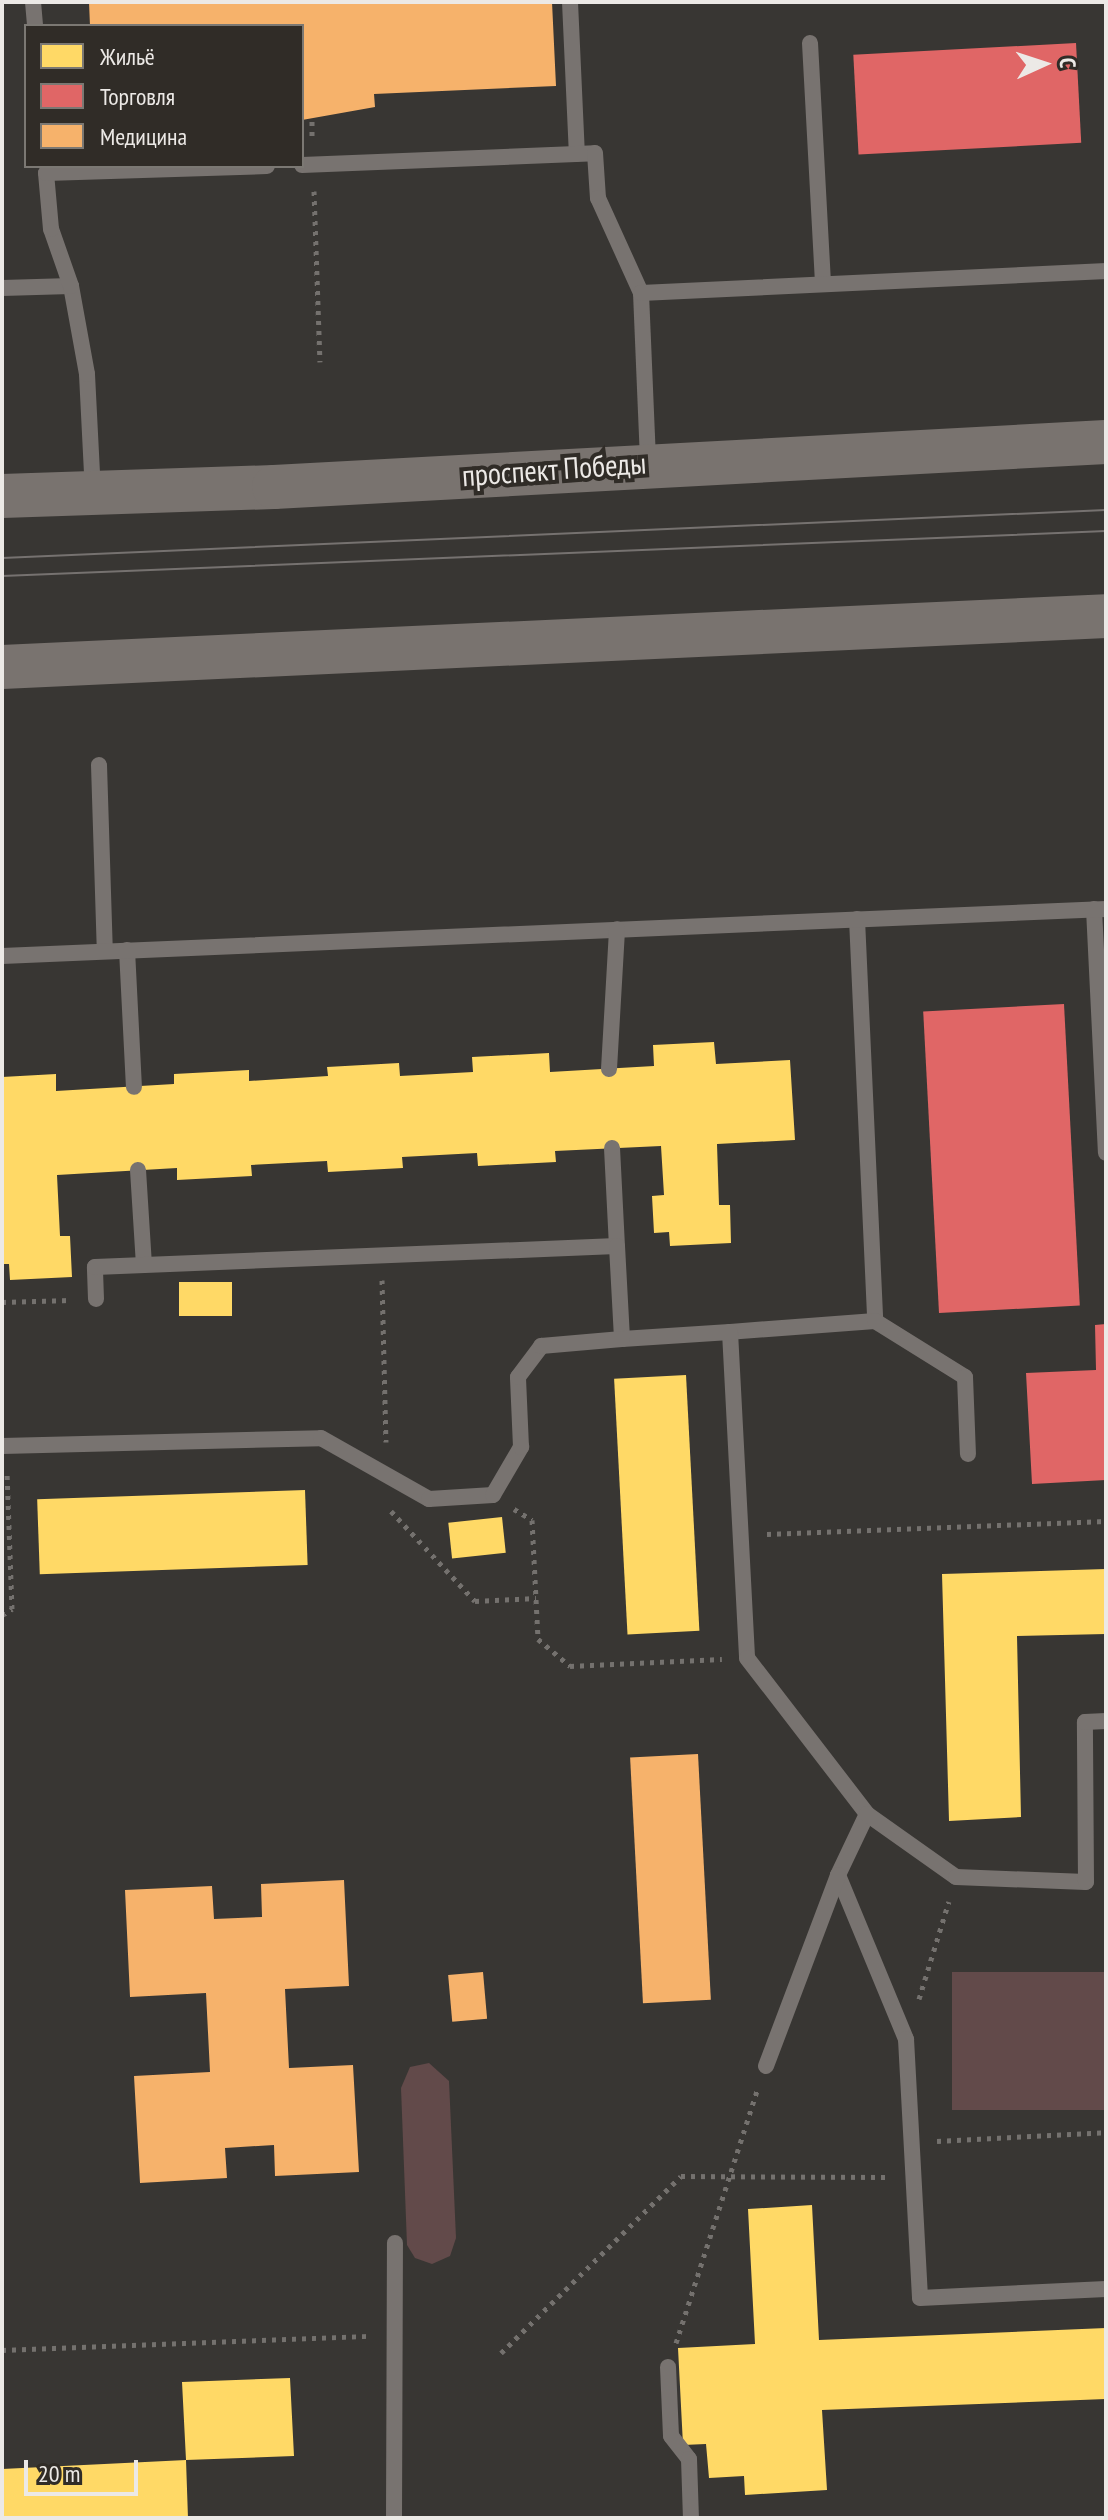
<!DOCTYPE html>
<html>
<head>
<meta charset="utf-8">
<style>
	body { margin:0 }
	#map { position:relative; width:1108px; height:2520px; overflow:hidden; background:#383633; font-family:"PT Sans Narrow",sans-serif }
	div>[style] { position:absolute }
	[style*='--x'] { left:calc(var(--x)*1px); top:calc(var(--y)*1px); width:calc(var(--w)*1px); rotate:calc(var(--a)*1deg) }
	.green>* { inset:0; background:#624a4a; transform-origin:0 0 }
	.homes>* { inset:0; background:#ffd966; transform-origin:0 0 }
	.shops>* { inset:0; background:#e06666; transform-origin:0 0 }
	.health>* { inset:0; background:#f6b26b; transform-origin:0 0 }
	.path>* { height:5px; margin-top:-2.5px; transform-origin:0; background:repeating-linear-gradient(90deg,#74716e 0 4px,transparent 0 10px) }
	.lane>* { height:16px; margin:-8px; padding:0 8px; transform-origin:8px; border-radius:8px; background:#787370 }
	.primary>* { height:44px; margin:-22px; padding:0 22px; transform-origin:22px; border-radius:22px; background:#79736f }
	.tram>* { height:2px; margin:-1px; padding:0 1px; transform-origin:1px; border-radius:1px; background:#767270 }
	span { translate:-50% -50%; white-space:nowrap; text-align:center; line-height:1.15; -webkit-text-stroke:8px #302c27; paint-order:stroke }
	.street-label { font-size:30px; color:#ece9e6 }
	.frame { position:absolute; inset:0; border:4px solid #ece9e6; pointer-events:none }
	.legend { position:absolute; left:24px; top:24px; width:280px; height:144px; box-sizing:border-box; background:#302c27; border:2px solid #7b7873; margin:0; padding:10px 14px; list-style:none; font-size:24px; color:#ece9e6 }
	.legend li { display:flex; align-items:center; gap:16px; height:40px }
	.legend b { width:40px; border:2px solid #7b7873 }
	.north { position:absolute; left:1004px; top:24px; width:80px; height:80px; -webkit-text-stroke:6px #302c27; paint-order:stroke; rotate:87deg; font-size:22px; font-weight:700; line-height:32px; text-align:center; color:#ece9e6 }
	.north::after { content:''; display:block; margin:auto; width:28px; height:36px; background:#ece9e6; clip-path:polygon(50% 0,100% 100%,50% 72%,0 100%) }
	.scale { position:absolute; left:24px; top:2460px; width:114px; height:36px; box-sizing:border-box; border:4px solid #ece9e6; border-top:0; padding-left:10px; font-size:24px; line-height:28px; white-space:nowrap; color:#ece9e6; -webkit-text-stroke:6px #302c27; paint-order:stroke }
</style>
</head>
<body>
<div id="map">
	<div class="green">
		<div style="left:1106px;top:1972px;width:138px;height:154px;rotate:90deg"></div>
		<div style="clip-path:polygon(429px 2063px,449px 2081px,456px 2238px,450px 2256px,432px 2264px,415px 2258px,407px 2245px,401px 2088px,410px 2067px)"></div>
	</div>
	<div class="homes">
		<div style="clip-path:polygon(714px 1042px,716px 1064px,790px 1060px,795px 1140px,717px 1144px,719px 1205px,730px 1205px,731px 1243px,670px 1246px,669px 1232px,654px 1233px,652px 1196px,664px 1195px,661px 1146px,555px 1151px,556px 1162px,478px 1166px,477px 1153px,402px 1157px,403px 1168px,328px 1172px,327px 1161px,251px 1165px,252px 1176px,177px 1180px,177px 1168px,57px 1175px,60px 1236px,70px 1236px,72px 1277px,10px 1280px,9px 1264px,2px 1264px,2px 1077px,56px 1074px,56px 1091px,174px 1084px,174px 1074px,249px 1070px,249px 1081px,328px 1076px,327px 1067px,399px 1063px,400px 1076px,473px 1072px,472px 1057px,549px 1053px,550px 1072px,654px 1066px,653px 1045px)"></div>
		<div style="left:179px;top:1282px;width:53px;height:34px"></div>
		<div style="left:686px;top:1375px;width:256px;height:72px;rotate:87deg"></div>
		<div style="left:305px;top:1490px;width:75px;height:268px;rotate:88deg"></div>
		<div style="left:502px;top:1517px;width:36px;height:54px;rotate:84deg"></div>
		<div style="clip-path:polygon(1106px 1569px,1106px 1634px,1017px 1636px,1021px 1817px,949px 1821px,942px 1574px)"></div>
		<div style="clip-path:polygon(812px 2205px,819px 2340px,1106px 2328px,1106px 2399px,822px 2410px,827px 2490px,745px 2495px,744px 2476px,709px 2478px,706px 2444px,683px 2445px,678px 2348px,755px 2344px,748px 2209px)"></div>
		<div style="clip-path:polygon(290px 2378px,294px 2456px,186px 2460px,188px 2518px,2px 2518px,2px 2469px,186px 2460px,182px 2382px)"></div>
	</div>
	<div class="shops">
		<div style="left:1076px;top:43px;width:100px;height:223px;rotate:87deg"></div>
		<div style="left:1064px;top:1004px;width:302px;height:141px;rotate:87deg"></div>
		<div style="clip-path:polygon(1106px 1324px,1106px 1480px,1032px 1484px,1026px 1373px,1096px 1370px,1095px 1325px)"></div>
	</div>
	<div class="health">
		<div style="clip-path:polygon(89px 2px,552px 2px,556px 86px,374px 94px,375px 107px,302px 120px,302px 26px,90px 26px)"></div>
		<div style="left:698px;top:1754px;width:246px;height:68px;rotate:87deg"></div>
		<div style="clip-path:polygon(344px 1880px,349px 1986px,285px 1989px,289px 2068px,353px 2065px,359px 2172px,275px 2176px,274px 2145px,225px 2148px,227px 2178px,140px 2183px,134px 2076px,210px 2072px,206px 1993px,130px 1997px,125px 1890px,212px 1886px,214px 1919px,262px 1917px,261px 1884px)"></div>
		<div style="left:483px;top:1972px;width:47px;height:35px;rotate:85deg"></div>
	</div>
	<div class="path">
		<div style="--x:312;--y:121;--w:16;--a:90"></div>
		<div style="--x:314;--y:191;--w:171;--a:88"></div>
		<div style="--x:382;--y:1280;--w:162;--a:88.6"></div>
		<div style="--x:2;--y:1302;--w:69;--a:-1.7"></div>
		<div style="--x:514;--y:1509;--w:21;--a:31"></div>
		<div style="--x:532;--y:1520;--w:119;--a:87.1"></div>
		<div style="--x:538;--y:1639;--w:42;--a:40.2"></div>
		<div style="--x:570;--y:1666;--w:152;--a:-2.6"></div>
		<div style="--x:391;--y:1511;--w:123;--a:47"></div>
		<div style="--x:475;--y:1601;--w:61;--a:-2.8"></div>
		<div style="--x:767;--y:1534;--w:339;--a:-2.2"></div>
		<div style="--x:2;--y:1615;--w:12;--a:-31"></div>
		<div style="--x:12;--y:1609;--w:136;--a:-92.1"></div>
		<div style="--x:919;--y:1999;--w:102;--a:-73"></div>
		<div style="--x:937;--y:2141;--w:169;--a:-3"></div>
		<div style="--x:676;--y:2343;--w:266;--a:-72.2"></div>
		<div style="--x:2;--y:2350;--w:368;--a:-2.2"></div>
		<div style="--x:501;--y:2353;--w:252;--a:-44.5"></div>
		<div style="--x:681;--y:2176;--w:207;--a:0.3"></div>
	</div>
	<div class="lane">
		<div style="--x:33;--y:2;--w:24;--a:85"></div>
		<div style="--x:570;--y:2;--w:152;--a:87.4"></div>
		<div style="--x:810;--y:43;--w:240;--a:86.9"></div>
		<div style="--x:302;--y:165;--w:293;--a:-2.3"></div>
		<div style="--x:595;--y:153;--w:45;--a:86.2"></div>
		<div style="--x:598;--y:198;--w:104;--a:65.6"></div>
		<div style="--x:641;--y:293;--w:170;--a:87.6"></div>
		<div style="--x:2;--y:288;--w:69;--a:-1.7"></div>
		<div style="--x:641;--y:293;--w:466;--a:-2.7"></div>
		<div style="--x:93;--y:493;--w:119;--a:-92.9"></div>
		<div style="--x:87;--y:374;--w:89;--a:-100.3"></div>
		<div style="--x:71;--y:286;--w:60;--a:-109.3"></div>
		<div style="--x:51;--y:229;--w:56;--a:-95.1"></div>
		<div style="--x:46;--y:173;--w:221;--a:-1.8"></div>
		<div style="--x:99;--y:765;--w:186;--a:88.2"></div>
		<div style="--x:1094;--y:909;--w:244;--a:87.2"></div>
		<div style="--x:857;--y:919;--w:402;--a:87.4"></div>
		<div style="--x:875;--y:1321;--w:145;--a:175.7"></div>
		<div style="--x:730;--y:1332;--w:326;--a:87"></div>
		<div style="--x:747;--y:1658;--w:197;--a:52.4"></div>
		<div style="--x:867;--y:1814;--w:68;--a:115.4"></div>
		<div style="--x:838;--y:1875;--w:178;--a:67.5"></div>
		<div style="--x:906;--y:2039;--w:259;--a:86.9"></div>
		<div style="--x:920;--y:2298;--w:186;--a:-2.8"></div>
		<div style="--x:127;--y:950;--w:137;--a:87.1"></div>
		<div style="--x:2;--y:956;--w:1105;--a:-2.44"></div>
		<div style="--x:609;--y:1069;--w:140;--a:-86.7"></div>
		<div style="--x:612;--y:1148;--w:98;--a:87.1"></div>
		<div style="--x:138;--y:1170;--w:95;--a:86.4"></div>
		<div style="--x:96;--y:1299;--w:32;--a:-92"></div>
		<div style="--x:95;--y:1267;--w:522;--a:-2.3"></div>
		<div style="--x:617;--y:1246;--w:93;--a:86.9"></div>
		<div style="--x:622;--y:1339;--w:108;--a:-3.7"></div>
		<div style="--x:875;--y:1321;--w:106;--a:31.9"></div>
		<div style="--x:965;--y:1377;--w:77;--a:87.8"></div>
		<div style="--x:2;--y:1446;--w:319;--a:-1.4"></div>
		<div style="--x:321;--y:1438;--w:124;--a:29.5"></div>
		<div style="--x:429;--y:1499;--w:64;--a:-3.6"></div>
		<div style="--x:493;--y:1495;--w:56;--a:-59.7"></div>
		<div style="--x:521;--y:1447;--w:70;--a:-92.5"></div>
		<div style="--x:518;--y:1377;--w:39;--a:-53"></div>
		<div style="--x:541;--y:1346;--w:81;--a:-4.9"></div>
		<div style="--x:867;--y:1814;--w:109;--a:35.3"></div>
		<div style="--x:956;--y:1877;--w:130;--a:2.2"></div>
		<div style="--x:1086;--y:1882;--w:160;--a:-90.4"></div>
		<div style="--x:1085;--y:1722;--w:21;--a:-3"></div>
		<div style="--x:766;--y:2066;--w:204;--a:-69.3"></div>
		<div style="--x:668;--y:2367;--w:69;--a:87.5"></div>
		<div style="--x:671;--y:2436;--w:29;--a:52"></div>
		<div style="--x:689;--y:2459;--w:59;--a:88.1"></div>
		<div style="--x:394;--y:2518;--w:275;--a:-89.8"></div>
	</div>
	<div class="primary">
		<div style="--x:2;--y:496;--w:272;--a:-1.9"></div>
		<div style="--x:274;--y:487;--w:833;--a:-3.1"></div>
		<div style="--x:2;--y:667;--w:1105;--a:-2.64"></div>
	</div>
	<div class="tram">
		<div style="--x:2;--y:558;--w:1105;--a:-2.49"></div>
		<div style="--x:2;--y:576;--w:1105;--a:-2.33"></div>
	</div>
	<div class="street-label">
		<span style="left:554px;top:469px;rotate:-4deg">проспект Победы</span>
	</div>
	<div class="frame"></div>
	<ul class="legend">
	<li><b style="height:22px;background:#ffd966"></b>Жильё</li>
	<li><b style="height:22px;background:#e06666"></b>Торговля</li>
	<li><b style="height:22px;background:#f6b26b"></b>Медицина</li>
	</ul>
	<div class="north">С</div>
	<div class="scale">20 m</div>
</div>
</body>
</html>
